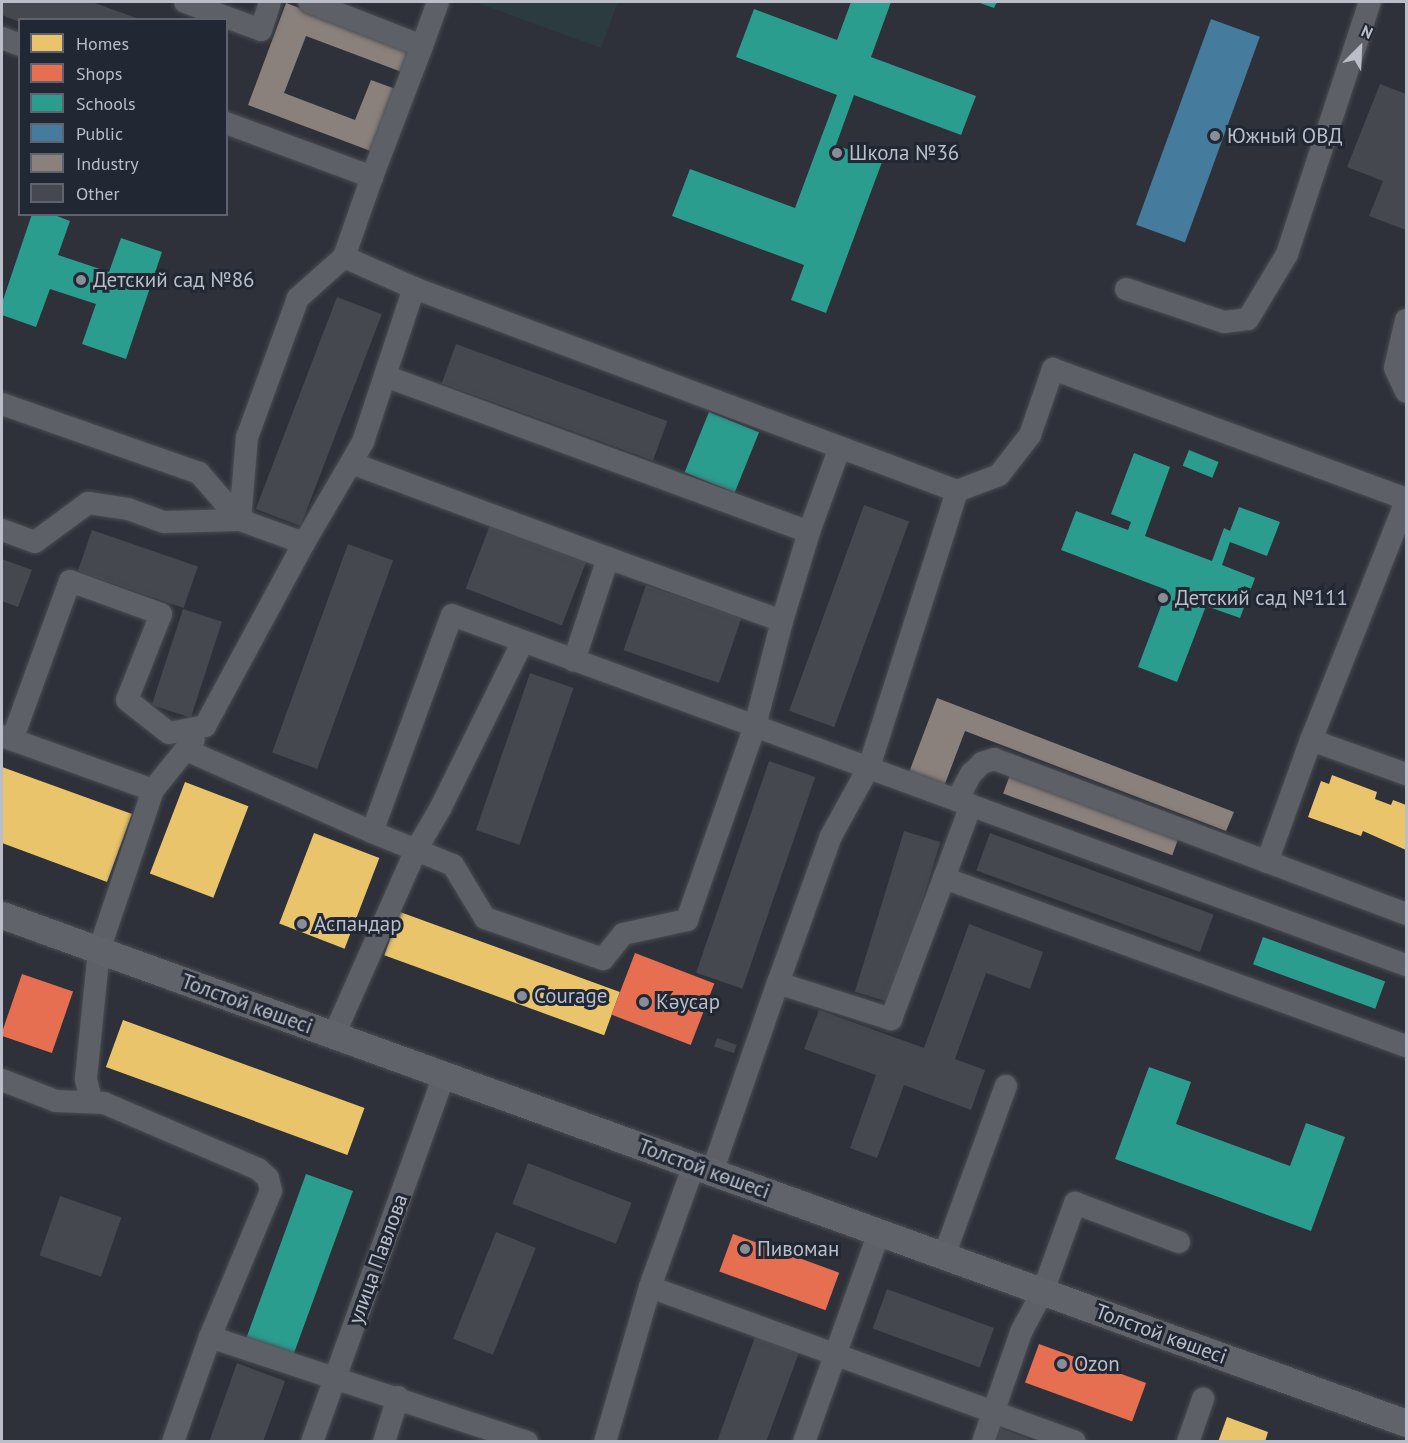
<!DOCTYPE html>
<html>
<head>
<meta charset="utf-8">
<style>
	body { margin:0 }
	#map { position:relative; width:1408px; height:1443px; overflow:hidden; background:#2e3139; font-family:"PT Sans",sans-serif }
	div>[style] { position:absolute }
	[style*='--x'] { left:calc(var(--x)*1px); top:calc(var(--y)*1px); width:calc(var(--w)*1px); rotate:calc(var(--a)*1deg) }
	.green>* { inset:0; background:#2c3b3f }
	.homes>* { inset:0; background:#e9c46a; transform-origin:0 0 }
	.shops>* { inset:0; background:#e76f51; transform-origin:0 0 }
	.schools>* { inset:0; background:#2a9d8f; transform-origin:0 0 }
	.public>* { inset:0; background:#457b9d; transform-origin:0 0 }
	.industry>* { inset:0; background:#8a817c; transform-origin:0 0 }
	.building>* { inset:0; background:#45484e; transform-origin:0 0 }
	.roads { filter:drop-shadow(0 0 2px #4a4c52) drop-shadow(0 0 2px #4a4c52) }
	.minor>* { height:22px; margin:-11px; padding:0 11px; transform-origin:11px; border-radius:11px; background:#5e6067 }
	.major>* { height:27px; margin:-13.5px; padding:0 13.5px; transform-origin:13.5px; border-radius:13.5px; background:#606369 }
	.dots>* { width:16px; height:16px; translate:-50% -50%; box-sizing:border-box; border:3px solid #212733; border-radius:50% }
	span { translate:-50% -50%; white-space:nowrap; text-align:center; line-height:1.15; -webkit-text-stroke:6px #212733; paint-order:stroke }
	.poi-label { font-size:21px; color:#b9bec9 }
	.left { translate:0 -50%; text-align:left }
	.street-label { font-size:21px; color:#b9bec9 }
	.frame { position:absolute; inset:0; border:3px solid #b9bec9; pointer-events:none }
	.legend { position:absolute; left:18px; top:18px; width:210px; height:198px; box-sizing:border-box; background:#212733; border:2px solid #5e636f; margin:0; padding:8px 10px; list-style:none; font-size:18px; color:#b9bec9 }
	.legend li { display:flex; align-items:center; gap:12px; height:30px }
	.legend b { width:30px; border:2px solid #5e636f }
	.north { position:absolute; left:1330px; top:18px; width:60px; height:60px; -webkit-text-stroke:4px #212733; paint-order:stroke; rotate:24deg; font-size:16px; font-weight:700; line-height:24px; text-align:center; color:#b9bec9 }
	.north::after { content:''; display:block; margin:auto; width:21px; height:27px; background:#b9bec9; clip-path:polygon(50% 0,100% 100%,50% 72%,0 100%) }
</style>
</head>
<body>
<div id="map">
	<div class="green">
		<div style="clip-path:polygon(475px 2px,618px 2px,601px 48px)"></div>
	</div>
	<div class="homes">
		<div style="clip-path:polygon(2px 767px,132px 814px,107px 882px,2px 843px)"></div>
		<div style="clip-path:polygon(1332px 775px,1377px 792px,1375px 799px,1391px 805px,1393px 800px,1406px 805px,1406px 850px,1363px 831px,1361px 836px,1308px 817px,1321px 781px,1329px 784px)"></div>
		<div style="left:185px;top:782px;width:68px;height:98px;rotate:21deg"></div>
		<div style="left:314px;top:833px;width:70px;height:97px;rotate:21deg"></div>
		<div style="left:400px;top:912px;width:234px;height:46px;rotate:20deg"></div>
		<div style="left:123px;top:1020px;width:257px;height:50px;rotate:20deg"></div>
		<div style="clip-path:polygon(1227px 1417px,1268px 1432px,1265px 1442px,1218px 1442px)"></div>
	</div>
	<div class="shops">
		<div style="left:635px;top:953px;width:85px;height:66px;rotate:21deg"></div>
		<div style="left:22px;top:974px;width:54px;height:65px;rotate:19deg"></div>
		<div style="left:733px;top:1234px;width:113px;height:40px;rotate:20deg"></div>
		<div style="left:1039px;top:1344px;width:114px;height:41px;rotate:20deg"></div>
	</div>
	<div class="schools">
		<div style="clip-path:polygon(851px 2px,891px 2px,871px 57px,976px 96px,961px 135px,854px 95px,836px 145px,882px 162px,826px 313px,791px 300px,804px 265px,672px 216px,690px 169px,795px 208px,837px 95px,736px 57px,754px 9px,837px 40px)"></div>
		<div style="clip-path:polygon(977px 2px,997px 2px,994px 8px)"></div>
		<div style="clip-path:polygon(32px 214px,52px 214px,70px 221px,58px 255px,109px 272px,121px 238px,162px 252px,126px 359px,82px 344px,96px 304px,50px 289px,36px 327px,2px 315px,2px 303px)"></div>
		<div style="left:709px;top:412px;width:54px;height:65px;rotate:22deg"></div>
		<div style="left:1189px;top:450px;width:32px;height:17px;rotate:22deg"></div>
		<div style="clip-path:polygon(1134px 453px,1170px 467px,1145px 536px,1212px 561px,1224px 528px,1230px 531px,1239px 507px,1280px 522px,1267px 556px,1230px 542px,1222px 565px,1255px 578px,1240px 618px,1206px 606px,1177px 682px,1138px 667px,1167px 590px,1061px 550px,1076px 511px,1128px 530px,1131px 522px,1111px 514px)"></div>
		<div style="left:1263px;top:937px;width:130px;height:29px;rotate:20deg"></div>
		<div style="clip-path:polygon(1149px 1067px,1191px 1082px,1176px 1124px,1290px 1166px,1306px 1123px,1345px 1137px,1311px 1231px,1115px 1159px)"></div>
		<div style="left:306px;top:1174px;width:50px;height:175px;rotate:20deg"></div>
	</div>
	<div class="public">
		<div style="left:1211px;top:19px;width:52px;height:219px;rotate:20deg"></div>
	</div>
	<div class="industry">
		<div style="clip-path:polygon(286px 3px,416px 51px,407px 74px,306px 36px,284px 93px,355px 120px,371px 80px,401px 91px,376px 153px,248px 105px)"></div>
		<div style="clip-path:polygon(937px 698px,1234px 812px,1226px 831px,965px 731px,943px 789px,908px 775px)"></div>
		<div style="left:1011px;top:772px;width:180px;height:23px;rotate:20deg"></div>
	</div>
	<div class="building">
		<div style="clip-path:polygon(2px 2px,92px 2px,139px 19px,20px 22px,2px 15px)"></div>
		<div style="clip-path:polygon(1380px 84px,1406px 94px,1406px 230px,1369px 216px,1383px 181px,1347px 167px)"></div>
		<div style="left:337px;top:297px;width:48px;height:227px;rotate:21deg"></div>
		<div style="left:456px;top:344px;width:225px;height:42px;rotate:20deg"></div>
		<div style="left:864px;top:505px;width:48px;height:219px;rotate:20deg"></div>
		<div style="left:490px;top:525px;width:103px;height:68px;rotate:21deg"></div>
		<div style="left:92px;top:530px;width:112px;height:44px;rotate:19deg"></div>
		<div style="left:348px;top:544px;width:48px;height:222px;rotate:20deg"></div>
		<div style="clip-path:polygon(2px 559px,32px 570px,18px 607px,2px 601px)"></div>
		<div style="left:646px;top:585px;width:101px;height:69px;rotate:19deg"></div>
		<div style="left:183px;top:609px;width:41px;height:101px;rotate:18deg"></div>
		<div style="left:530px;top:673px;width:46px;height:166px;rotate:19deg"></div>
		<div style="left:769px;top:761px;width:49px;height:224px;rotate:19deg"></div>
		<div style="left:904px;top:831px;width:38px;height:168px;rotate:17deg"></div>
		<div style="left:990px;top:833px;width:238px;height:40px;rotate:20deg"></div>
		<div style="clip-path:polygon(969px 924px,1043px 952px,1030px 989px,986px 973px,955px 1059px,985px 1070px,971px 1110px,904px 1085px,877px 1158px,850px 1148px,876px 1075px,804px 1049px,819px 1010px,924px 1048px)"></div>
		<div style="left:717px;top:1038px;width:21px;height:9px;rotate:19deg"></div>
		<div style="left:528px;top:1163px;width:111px;height:44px;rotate:21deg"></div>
		<div style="left:60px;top:1196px;width:65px;height:63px;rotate:19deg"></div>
		<div style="left:496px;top:1232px;width:43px;height:115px;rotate:22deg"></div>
		<div style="left:887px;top:1289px;width:114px;height:42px;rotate:20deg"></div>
		<div style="clip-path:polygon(756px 1334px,800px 1350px,766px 1442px,717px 1442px)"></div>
		<div style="clip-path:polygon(237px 1363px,285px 1381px,263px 1442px,209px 1442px)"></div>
		<div style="clip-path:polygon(998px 1427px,1036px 1442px,993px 1442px)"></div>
	</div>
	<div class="roads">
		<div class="minor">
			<div style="--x:185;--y:2;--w:81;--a:20.2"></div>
			<div style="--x:261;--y:30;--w:29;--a:-72"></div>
			<div style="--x:309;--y:2;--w:121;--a:21.3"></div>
			<div style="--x:422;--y:46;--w:47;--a:-70"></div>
			<div style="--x:2;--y:38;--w:19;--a:21"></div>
			<div style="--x:226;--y:123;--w:156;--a:20.3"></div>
			<div style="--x:372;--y:177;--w:140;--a:-69.1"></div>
			<div style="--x:372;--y:177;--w:85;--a:109.3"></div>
			<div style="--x:344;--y:257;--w:62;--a:138.3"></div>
			<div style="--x:298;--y:298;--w:148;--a:110.1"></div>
			<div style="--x:247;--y:437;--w:83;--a:94.8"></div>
			<div style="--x:240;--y:520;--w:68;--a:19.8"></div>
			<div style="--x:304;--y:543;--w:117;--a:-59.7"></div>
			<div style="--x:363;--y:442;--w:162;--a:-71.7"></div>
			<div style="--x:414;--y:288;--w:580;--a:20.5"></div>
			<div style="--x:957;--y:491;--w:45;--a:-20.9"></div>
			<div style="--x:999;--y:475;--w:51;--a:-52.2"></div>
			<div style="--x:1030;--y:435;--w:70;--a:-70.8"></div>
			<div style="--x:1053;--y:369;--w:376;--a:20.2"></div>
			<div style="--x:344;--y:257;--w:77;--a:23.9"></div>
			<div style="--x:1126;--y:289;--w:103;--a:18.6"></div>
			<div style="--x:1224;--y:322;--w:24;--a:-7"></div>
			<div style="--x:1248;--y:319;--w:76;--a:-59"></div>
			<div style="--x:1287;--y:254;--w:265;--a:-71.8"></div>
			<div style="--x:1406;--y:320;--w:49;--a:102.9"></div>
			<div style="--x:1395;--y:368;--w:26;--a:65"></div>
			<div style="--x:385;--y:376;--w:452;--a:20.2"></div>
			<div style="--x:809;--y:532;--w:90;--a:-70"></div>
			<div style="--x:2;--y:404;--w:209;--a:19.3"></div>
			<div style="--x:199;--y:473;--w:62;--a:48.9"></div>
			<div style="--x:351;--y:463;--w:274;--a:20.3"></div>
			<div style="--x:2;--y:530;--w:35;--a:20"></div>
			<div style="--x:35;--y:542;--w:66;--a:-36.3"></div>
			<div style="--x:88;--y:503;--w:40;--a:8.5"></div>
			<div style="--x:128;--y:509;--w:38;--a:20"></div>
			<div style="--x:164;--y:522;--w:76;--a:-1.5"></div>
			<div style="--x:782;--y:621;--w:93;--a:-73.1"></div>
			<div style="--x:2;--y:736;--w:160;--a:19.7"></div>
			<div style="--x:153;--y:790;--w:169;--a:108.6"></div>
			<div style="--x:99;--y:950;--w:130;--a:95.8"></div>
			<div style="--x:86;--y:1079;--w:23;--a:77"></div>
			<div style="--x:12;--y:740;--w:169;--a:-70"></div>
			<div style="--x:70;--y:581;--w:97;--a:19.9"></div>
			<div style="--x:161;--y:614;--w:92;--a:111.6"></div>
			<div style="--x:127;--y:700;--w:53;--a:38.2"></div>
			<div style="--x:169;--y:733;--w:37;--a:-11"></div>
			<div style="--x:205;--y:726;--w:208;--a:-61.6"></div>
			<div style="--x:1311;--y:740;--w:257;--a:-68.3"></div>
			<div style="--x:186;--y:750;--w:203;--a:23.8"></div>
			<div style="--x:372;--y:832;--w:231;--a:-69.8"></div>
			<div style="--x:452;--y:615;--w:1016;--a:20.15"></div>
			<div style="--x:153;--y:790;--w:65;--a:-51.2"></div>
			<div style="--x:957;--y:800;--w:30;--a:-62"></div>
			<div style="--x:971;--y:774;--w:16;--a:-45"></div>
			<div style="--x:982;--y:763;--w:13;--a:-18"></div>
			<div style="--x:994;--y:759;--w:440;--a:20.6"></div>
			<div style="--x:971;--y:805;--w:78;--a:110.3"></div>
			<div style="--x:944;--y:878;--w:492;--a:20"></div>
			<div style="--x:372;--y:832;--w:87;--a:22.2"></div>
			<div style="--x:453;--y:865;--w:62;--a:58.9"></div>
			<div style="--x:485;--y:918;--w:125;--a:19.2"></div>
			<div style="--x:603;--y:959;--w:32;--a:-51"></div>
			<div style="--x:623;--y:934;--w:66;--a:-12.3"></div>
			<div style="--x:687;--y:920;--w:206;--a:-70.7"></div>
			<div style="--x:755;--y:726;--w:108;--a:-75.6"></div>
			<div style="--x:782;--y:621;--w:185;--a:-160.1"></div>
			<div style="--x:608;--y:558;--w:108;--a:108.4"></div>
			<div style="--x:1267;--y:862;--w:130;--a:-70.2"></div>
			<div style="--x:1311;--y:740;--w:101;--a:19.7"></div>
			<div style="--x:778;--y:983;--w:156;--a:-70.2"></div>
			<div style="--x:831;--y:836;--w:79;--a:-61.2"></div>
			<div style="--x:869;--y:767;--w:290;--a:-72.3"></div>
			<div style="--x:334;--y:1035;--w:202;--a:-66.1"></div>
			<div style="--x:416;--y:850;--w:48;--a:-59.7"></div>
			<div style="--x:440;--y:809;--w:187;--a:-63.7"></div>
			<div style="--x:2;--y:1080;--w:58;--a:21.3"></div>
			<div style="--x:56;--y:1101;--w:48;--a:2.4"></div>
			<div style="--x:104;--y:1103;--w:168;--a:23.2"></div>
			<div style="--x:258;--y:1169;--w:13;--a:42"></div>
			<div style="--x:268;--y:1178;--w:13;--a:77"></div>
			<div style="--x:271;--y:1191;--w:158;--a:112.7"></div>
			<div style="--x:210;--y:1337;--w:111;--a:109.4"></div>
			<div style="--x:712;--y:1172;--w:200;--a:-70.8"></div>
			<div style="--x:778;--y:983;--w:119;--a:17.7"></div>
			<div style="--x:891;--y:1019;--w:151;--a:-69.4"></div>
			<div style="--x:944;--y:1256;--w:181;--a:-70"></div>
			<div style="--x:650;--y:1287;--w:452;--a:20"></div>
			<div style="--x:210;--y:1337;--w:334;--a:18.3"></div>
			<div style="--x:312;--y:1442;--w:389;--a:-70.2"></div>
			<div style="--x:384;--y:1442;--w:47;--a:-72.7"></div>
			<div style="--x:605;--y:1442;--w:161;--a:-73.8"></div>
			<div style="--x:650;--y:1287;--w:130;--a:-70.2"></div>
			<div style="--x:804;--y:1442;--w:223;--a:-70.3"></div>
			<div style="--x:983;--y:1442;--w:116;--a:-70.9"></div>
			<div style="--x:1021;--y:1332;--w:47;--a:-61.8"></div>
			<div style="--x:1043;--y:1291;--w:94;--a:-70"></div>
			<div style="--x:1075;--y:1203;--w:111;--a:20.6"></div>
			<div style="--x:1188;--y:1442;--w:46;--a:-70.8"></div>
		</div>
		<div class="major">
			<div style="--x:2;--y:915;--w:1493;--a:19.89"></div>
		</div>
	</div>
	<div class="dots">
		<div style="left:1215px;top:136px;background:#888d97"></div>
		<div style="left:837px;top:153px;background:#888d97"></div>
		<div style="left:81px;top:280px;background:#888d97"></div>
		<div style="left:1163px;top:598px;background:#888d97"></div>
		<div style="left:302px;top:924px;background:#888d97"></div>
		<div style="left:522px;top:996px;background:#888d97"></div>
		<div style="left:644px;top:1002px;background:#888d97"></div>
		<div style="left:745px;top:1249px;background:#888d97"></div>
		<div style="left:1062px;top:1364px;background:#888d97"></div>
	</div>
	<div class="poi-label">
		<span class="left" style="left:1227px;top:136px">Южный ОВД</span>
		<span class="left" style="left:849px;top:153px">Школа №36</span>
		<span class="left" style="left:93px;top:280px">Детский сад №86</span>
		<span class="left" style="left:1175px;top:598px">Детский сад №111</span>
		<span class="left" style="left:314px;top:924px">Аспандар</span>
		<span class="left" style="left:534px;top:996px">Courage</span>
		<span class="left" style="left:656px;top:1002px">Кәусар</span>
		<span class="left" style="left:757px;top:1249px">Пивоман</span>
		<span class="left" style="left:1074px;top:1364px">Ozon</span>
	</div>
	<div class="street-label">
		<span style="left:247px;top:1004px;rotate:20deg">Толстой көшесі</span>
		<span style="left:704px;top:1169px;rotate:20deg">Толстой көшесі</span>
		<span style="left:378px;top:1259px;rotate:-70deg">улица Павлова</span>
		<span style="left:1161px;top:1334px;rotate:20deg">Толстой көшесі</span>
	</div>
	<div class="frame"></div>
	<ul class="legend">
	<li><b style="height:16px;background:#e9c46a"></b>Homes</li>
	<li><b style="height:16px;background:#e76f51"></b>Shops</li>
	<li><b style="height:16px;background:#2a9d8f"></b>Schools</li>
	<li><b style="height:16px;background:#457b9d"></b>Public</li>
	<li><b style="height:16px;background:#8a817c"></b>Industry</li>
	<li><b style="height:16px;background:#45484e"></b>Other</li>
	</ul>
	<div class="north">N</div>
</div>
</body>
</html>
